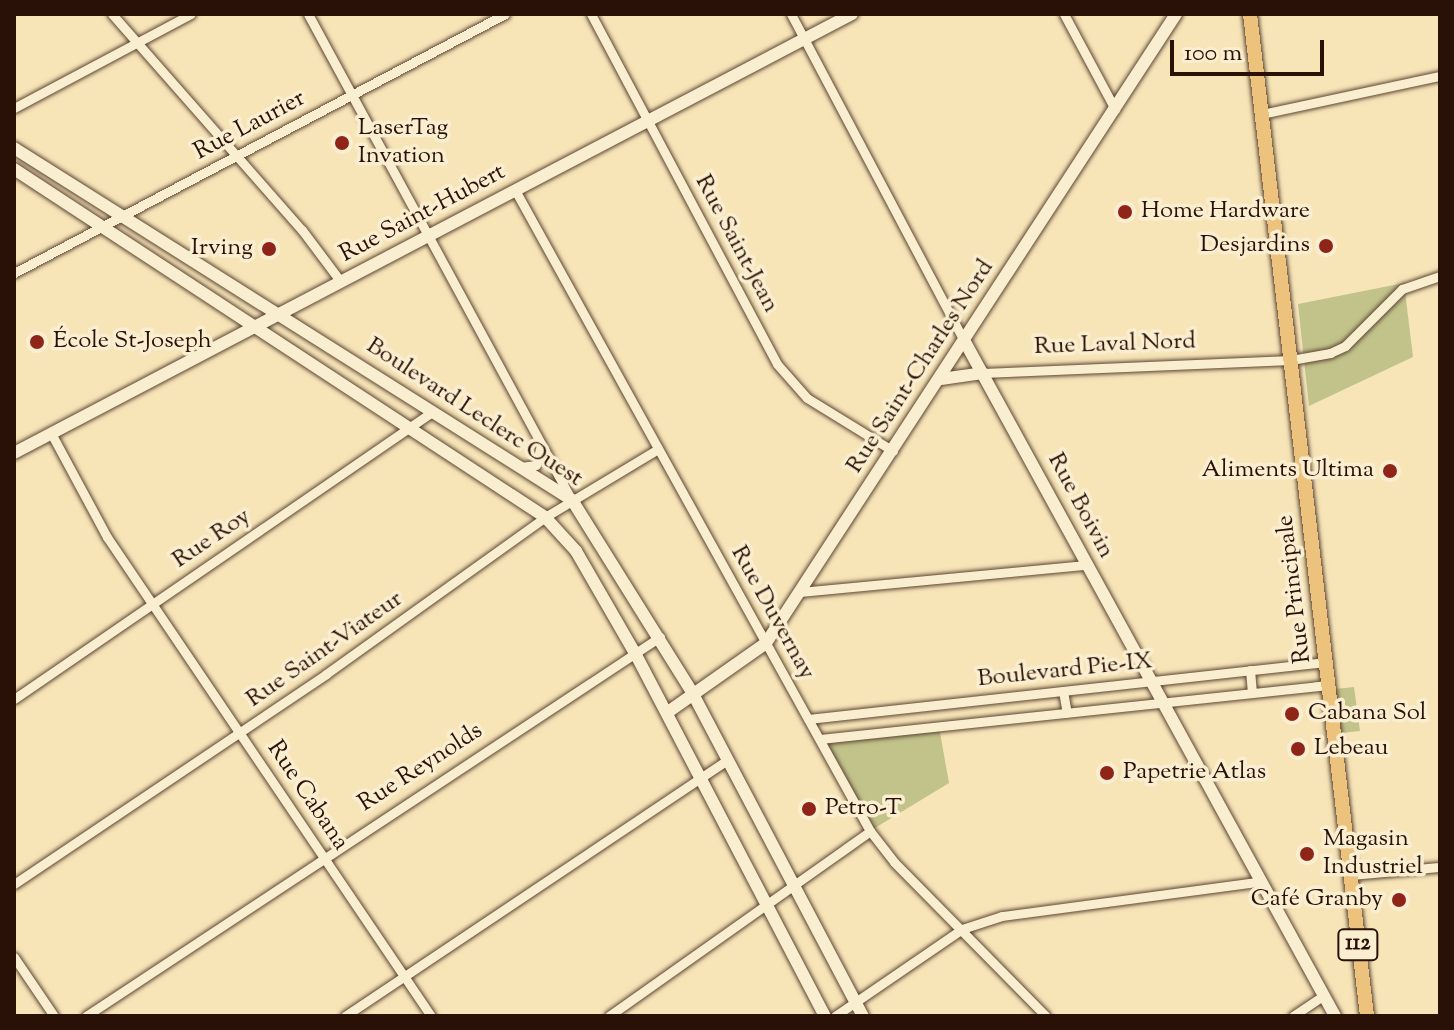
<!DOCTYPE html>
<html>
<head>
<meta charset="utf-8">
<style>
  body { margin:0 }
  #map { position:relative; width:1454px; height:1030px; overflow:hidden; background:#f7e5b8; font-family:"Sorts Mill Goudy",serif }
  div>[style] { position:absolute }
  .green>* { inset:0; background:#c2c38b }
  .roads { filter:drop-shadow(0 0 2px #5d4633) drop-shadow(0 0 2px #5d4633) }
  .street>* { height:9px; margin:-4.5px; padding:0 4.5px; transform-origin:4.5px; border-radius:4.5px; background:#faeed1 }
  .secondary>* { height:12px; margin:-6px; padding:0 6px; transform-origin:6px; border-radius:6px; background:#faeed1 }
  .primary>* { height:14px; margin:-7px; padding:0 7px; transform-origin:7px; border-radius:7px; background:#ecc27c }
  .dots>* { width:22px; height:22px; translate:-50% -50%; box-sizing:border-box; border:4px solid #faeed1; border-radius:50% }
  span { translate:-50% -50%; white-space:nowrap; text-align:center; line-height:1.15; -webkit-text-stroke:7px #faeed1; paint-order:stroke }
  .shield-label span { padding:2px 6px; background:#faeed1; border:2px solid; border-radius:6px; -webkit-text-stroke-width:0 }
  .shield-label { font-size:22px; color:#2a1107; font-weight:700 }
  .street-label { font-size:24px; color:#2a1107 }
  .poi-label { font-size:24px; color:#2a1107 }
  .left { translate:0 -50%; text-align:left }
  .right { translate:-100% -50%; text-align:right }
  .frame { position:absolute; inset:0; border:16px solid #2a1107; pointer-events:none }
  .scale { position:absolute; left:1170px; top:40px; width:154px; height:36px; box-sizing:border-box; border:4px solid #2a1107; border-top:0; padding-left:10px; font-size:24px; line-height:28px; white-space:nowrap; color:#2a1107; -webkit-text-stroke:6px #faeed1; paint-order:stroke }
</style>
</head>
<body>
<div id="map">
  <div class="green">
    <i style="clip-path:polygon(1404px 283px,1413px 357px,1309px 406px,1298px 304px)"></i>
    <i style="clip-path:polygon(1354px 687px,1360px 731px,1341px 733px,1335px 689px)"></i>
    <i style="clip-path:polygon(939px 727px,949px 783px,870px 831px,820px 739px)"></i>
  </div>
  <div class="roads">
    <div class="street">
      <i style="left:112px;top:14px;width:288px;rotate:48.7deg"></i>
      <i style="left:302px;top:230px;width:65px;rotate:53.1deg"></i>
      <i style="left:308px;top:14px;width:549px;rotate:61.52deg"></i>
      <i style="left:591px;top:14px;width:396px;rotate:62deg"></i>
      <i style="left:777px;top:364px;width:45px;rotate:48.6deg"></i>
      <i style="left:807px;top:398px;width:101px;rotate:31.6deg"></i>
      <i style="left:791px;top:14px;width:371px;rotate:62.1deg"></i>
      <i style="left:1064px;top:14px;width:108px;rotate:61.8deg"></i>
      <i style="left:14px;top:108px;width:200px;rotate:-28deg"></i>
      <i style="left:1262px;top:114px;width:182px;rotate:-12.1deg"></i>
      <i style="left:515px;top:190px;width:733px;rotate:61.02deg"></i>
      <i style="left:870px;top:831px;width:39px;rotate:52deg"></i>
      <i style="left:894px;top:862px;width:216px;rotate:45.4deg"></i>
      <i style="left:14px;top:273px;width:555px;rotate:-27.81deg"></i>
      <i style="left:983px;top:373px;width:308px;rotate:-2.4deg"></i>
      <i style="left:1291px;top:360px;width:40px;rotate:-10deg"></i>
      <i style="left:1330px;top:353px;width:17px;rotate:-25deg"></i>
      <i style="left:1345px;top:346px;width:81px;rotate:-45deg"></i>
      <i style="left:1402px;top:289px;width:40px;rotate:-18.9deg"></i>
      <i style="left:51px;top:433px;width:118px;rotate:61.7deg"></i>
      <i style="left:107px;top:537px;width:578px;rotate:55.93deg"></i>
      <i style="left:521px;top:467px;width:15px;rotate:-8deg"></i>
      <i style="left:536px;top:465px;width:21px;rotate:-76deg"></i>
      <i style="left:799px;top:592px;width:289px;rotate:-5.4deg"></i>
      <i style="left:1250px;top:670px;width:23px;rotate:85deg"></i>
      <i style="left:1063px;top:691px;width:22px;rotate:80deg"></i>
      <i style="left:14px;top:699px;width:507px;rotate:-34.47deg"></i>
      <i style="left:808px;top:719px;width:521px;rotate:-6.28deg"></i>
      <i style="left:820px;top:739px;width:511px;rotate:-6.07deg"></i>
      <i style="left:1350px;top:875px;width:90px;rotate:-5.1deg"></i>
      <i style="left:14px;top:884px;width:376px;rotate:-33.9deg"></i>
      <i style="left:326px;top:674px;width:269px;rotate:-35.6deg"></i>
      <i style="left:545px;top:517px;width:132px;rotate:-31deg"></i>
      <i style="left:14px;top:957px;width:71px;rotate:55.9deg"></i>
      <i style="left:86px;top:1016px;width:688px;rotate:-33.44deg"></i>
      <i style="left:345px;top:1016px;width:460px;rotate:-33.8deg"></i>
      <i style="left:609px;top:1016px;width:320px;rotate:-35.3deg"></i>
      <i style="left:835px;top:1016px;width:154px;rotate:-34.4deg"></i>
      <i style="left:962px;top:929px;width:42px;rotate:-18deg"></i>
      <i style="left:1002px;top:916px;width:258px;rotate:-7.6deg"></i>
      <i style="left:1293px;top:1016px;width:36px;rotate:-34deg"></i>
    </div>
    <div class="secondary">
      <i style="left:14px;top:148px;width:660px;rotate:32.24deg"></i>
      <i style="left:572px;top:500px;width:229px;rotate:58deg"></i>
      <i style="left:693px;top:694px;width:364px;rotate:62.2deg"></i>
      <i style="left:14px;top:169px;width:635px;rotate:33.24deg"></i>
      <i style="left:545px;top:517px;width:46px;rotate:47.6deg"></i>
      <i style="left:576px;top:551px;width:118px;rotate:60deg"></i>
      <i style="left:635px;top:653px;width:410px;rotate:62.4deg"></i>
      <i style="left:965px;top:342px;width:769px;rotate:61.23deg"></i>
      <i style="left:941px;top:379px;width:42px;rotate:-8.1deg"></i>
      <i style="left:14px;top:453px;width:946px;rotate:-27.65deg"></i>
      <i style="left:668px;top:712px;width:120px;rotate:-35.1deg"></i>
      <i style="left:766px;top:643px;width:751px;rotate:-56.9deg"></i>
    </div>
    <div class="primary">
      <i style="left:1250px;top:14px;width:1009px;rotate:83.34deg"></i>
    </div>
  </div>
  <div class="dots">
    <i style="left:342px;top:143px;background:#8f2418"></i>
    <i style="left:1125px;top:212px;background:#8f2418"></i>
    <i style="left:1326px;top:246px;background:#8f2418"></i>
    <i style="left:269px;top:249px;background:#8f2418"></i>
    <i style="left:37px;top:342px;background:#8f2418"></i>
    <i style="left:1390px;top:471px;background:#8f2418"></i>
    <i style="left:1292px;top:714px;background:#8f2418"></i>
    <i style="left:1298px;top:749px;background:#8f2418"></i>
    <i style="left:1107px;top:773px;background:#8f2418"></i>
    <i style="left:809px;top:809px;background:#8f2418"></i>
    <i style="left:1307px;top:854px;background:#8f2418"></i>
    <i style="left:1399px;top:900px;background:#8f2418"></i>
  </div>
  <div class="shield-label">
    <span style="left:1358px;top:945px">112</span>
  </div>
  <div class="street-label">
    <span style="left:250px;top:126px;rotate:-28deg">Rue Laurier</span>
    <span style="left:423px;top:214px;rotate:-28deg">Rue Saint-Hubert</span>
    <span style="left:736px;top:244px;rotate:62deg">Rue Saint-Jean</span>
    <span style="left:1115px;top:345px;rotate:-2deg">Rue Laval Nord</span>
    <span style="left:921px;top:367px;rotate:-57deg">Rue Saint-Charles Nord</span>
    <span style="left:474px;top:413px;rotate:33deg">Boulevard Leclerc Ouest</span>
    <span style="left:1080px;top:506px;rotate:62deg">Rue Boivin</span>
    <span style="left:212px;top:539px;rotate:-34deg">Rue Roy</span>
    <span style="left:1295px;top:589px;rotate:-97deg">Rue Principale</span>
    <span style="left:772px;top:613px;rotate:61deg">Rue Duvernay</span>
    <span style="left:325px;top:650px;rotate:-35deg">Rue Saint-Viateur</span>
    <span style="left:1065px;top:671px;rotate:-6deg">Boulevard Pie-IX</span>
    <span style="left:421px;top:768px;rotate:-33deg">Rue Reynolds</span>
    <span style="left:307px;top:796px;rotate:56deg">Rue Cabana</span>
  </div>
  <div class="poi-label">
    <span class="left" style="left:358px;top:143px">LaserTag<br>Invation</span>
    <span class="left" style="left:1141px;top:212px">Home Hardware</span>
    <span class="right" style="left:1310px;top:246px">Desjardins</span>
    <span class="right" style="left:253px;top:249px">Irving</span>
    <span class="left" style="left:53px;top:342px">École St-Joseph</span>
    <span class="right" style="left:1374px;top:471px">Aliments Ultima</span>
    <span class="left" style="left:1308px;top:714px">Cabana Sol</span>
    <span class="left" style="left:1314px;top:749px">Lebeau</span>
    <span class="left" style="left:1123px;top:773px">Papetrie Atlas</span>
    <span class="left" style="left:825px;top:809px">Petro-T</span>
    <span class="left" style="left:1323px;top:854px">Magasin<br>Industriel</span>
    <span class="right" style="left:1383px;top:900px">Café Granby</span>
  </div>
  <div class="frame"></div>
  <div class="scale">100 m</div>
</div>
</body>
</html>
